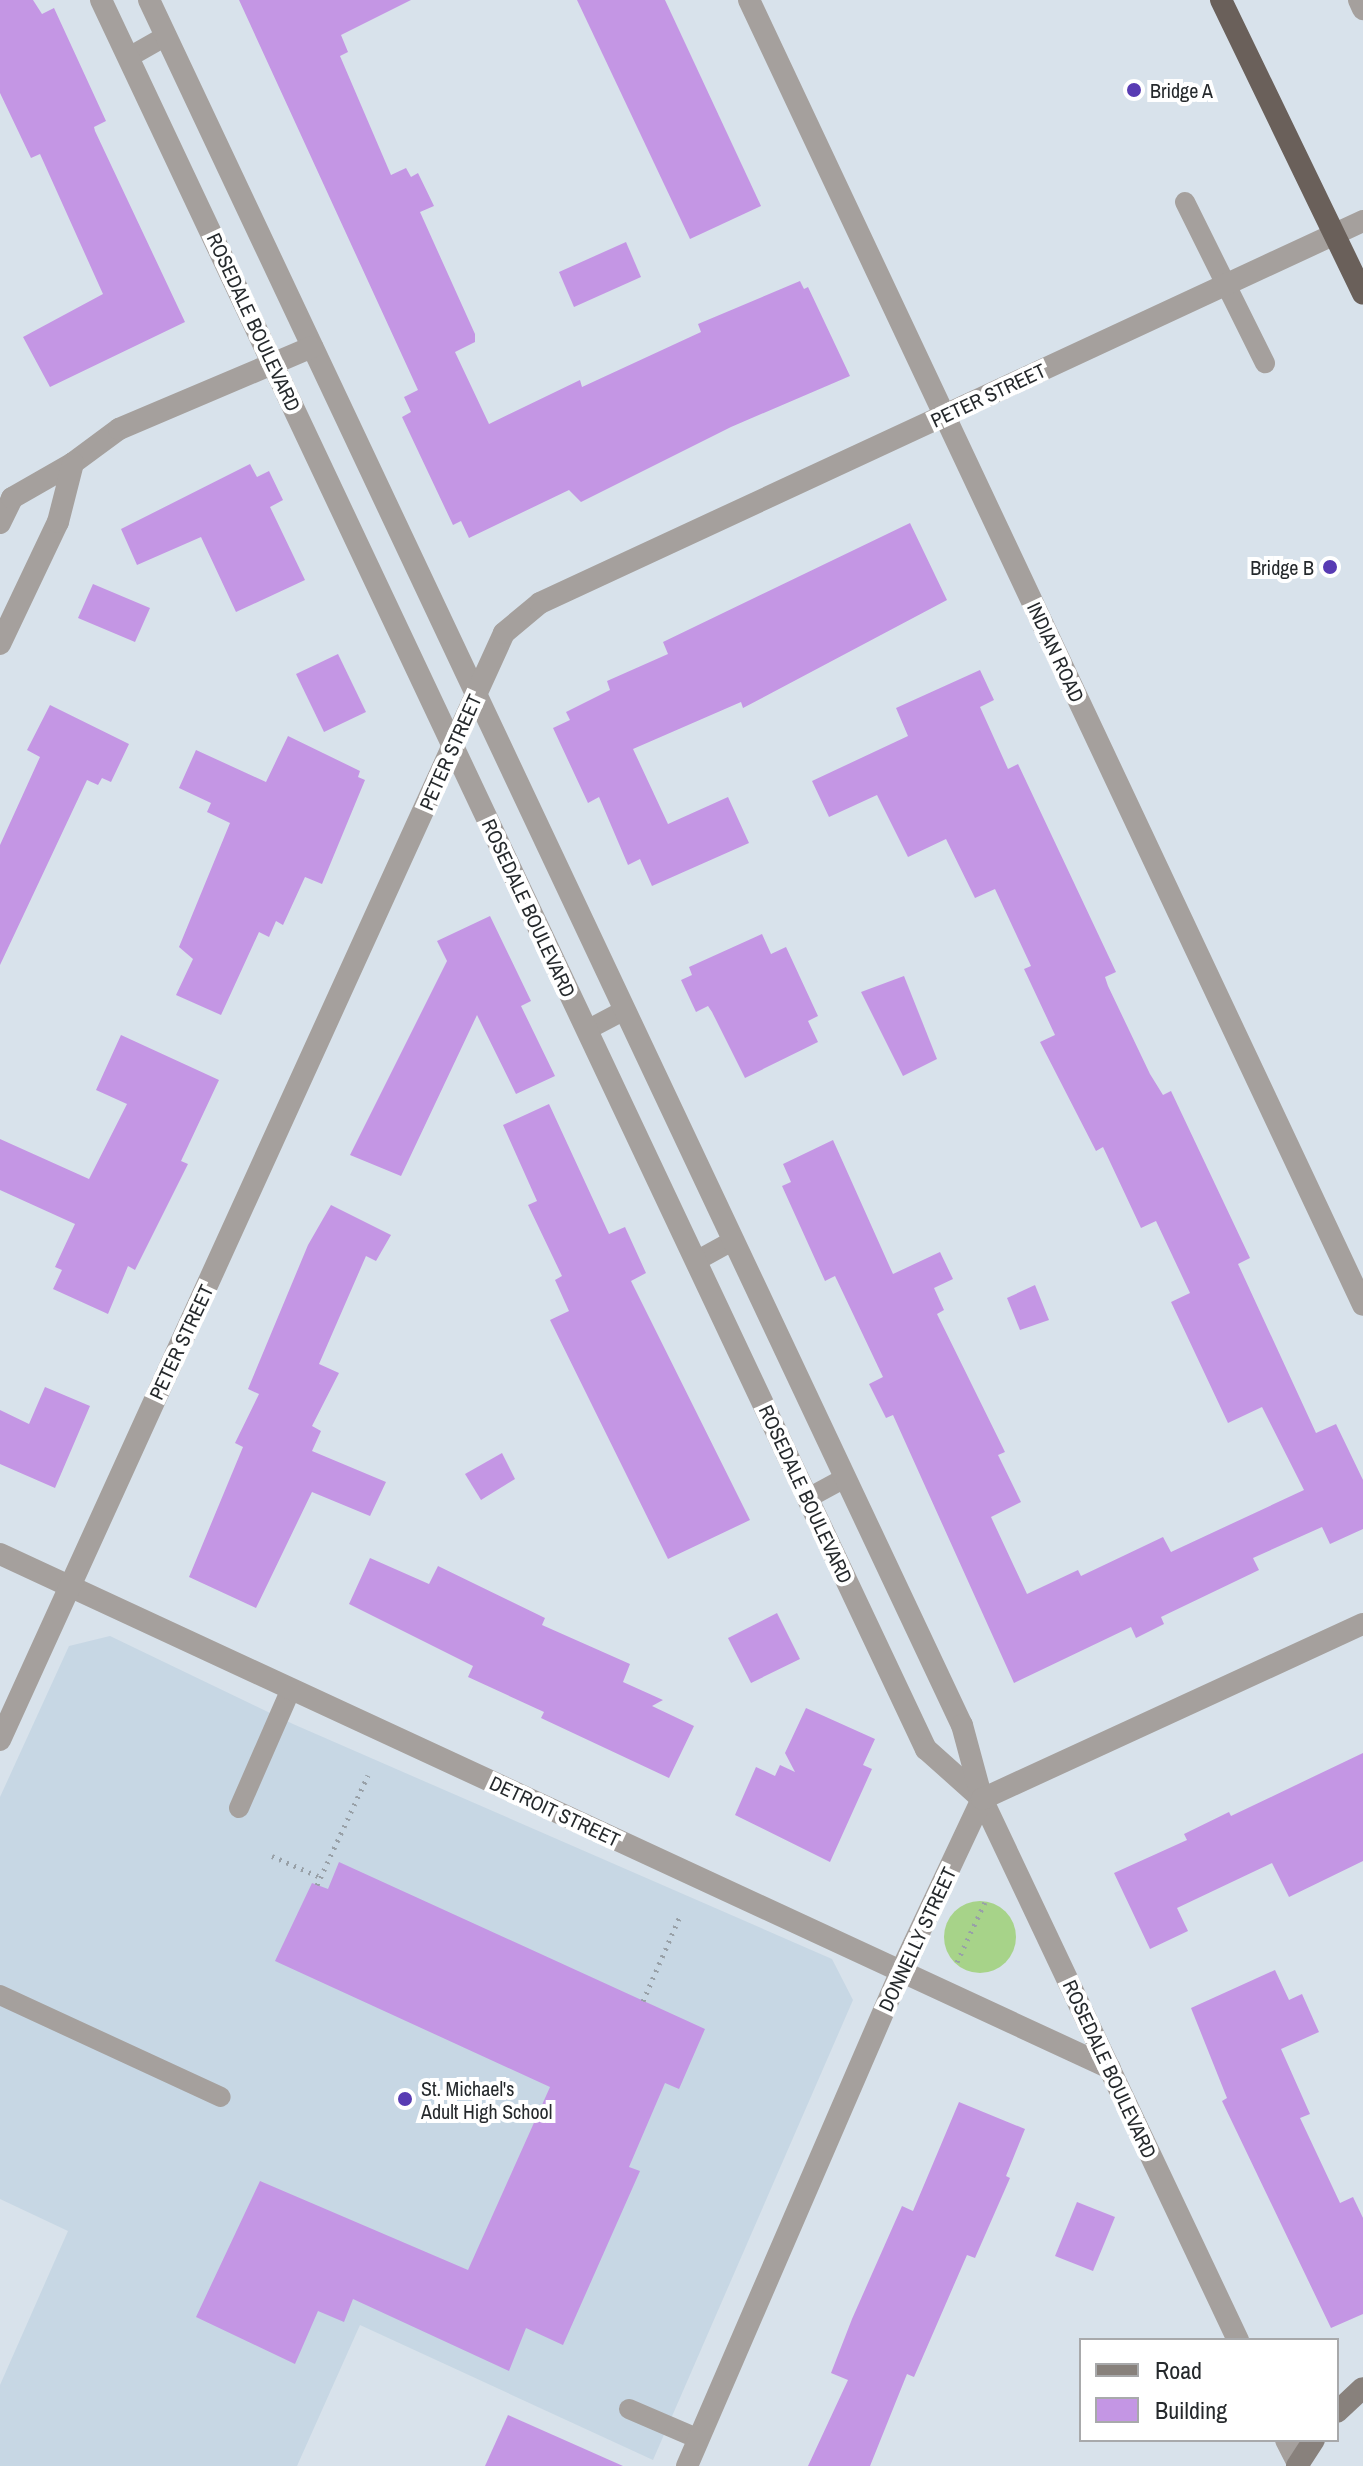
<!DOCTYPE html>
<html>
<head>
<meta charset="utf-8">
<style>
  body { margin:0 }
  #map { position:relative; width:1363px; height:2466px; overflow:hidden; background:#d8e2eb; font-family:"Archivo Narrow",sans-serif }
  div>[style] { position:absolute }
  .built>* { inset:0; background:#c7d7e4 }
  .green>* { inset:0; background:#a7d389 }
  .round { border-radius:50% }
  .building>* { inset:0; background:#c496e4 }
  .path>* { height:5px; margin-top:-2.5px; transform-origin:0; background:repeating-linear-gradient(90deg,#98a0a7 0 2px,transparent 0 8px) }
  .service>* { height:20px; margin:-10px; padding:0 10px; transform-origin:10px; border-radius:10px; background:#a5a09d }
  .minor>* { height:22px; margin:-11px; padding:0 11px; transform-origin:11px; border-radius:11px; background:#a5a09d }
  .tertiary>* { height:22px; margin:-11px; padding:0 11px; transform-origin:11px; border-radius:11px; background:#a5a09d }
  .secondary>* { height:22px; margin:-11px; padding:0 11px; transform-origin:11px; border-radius:11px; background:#88817c }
  .trunk>* { height:22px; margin:-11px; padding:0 11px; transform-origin:11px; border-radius:11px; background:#6a605a }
  .dots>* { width:22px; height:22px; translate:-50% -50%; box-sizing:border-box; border:4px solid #fff; border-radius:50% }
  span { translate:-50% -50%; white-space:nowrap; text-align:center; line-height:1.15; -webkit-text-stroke:8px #fff; paint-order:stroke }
  .poi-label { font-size:20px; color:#25292c }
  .left { translate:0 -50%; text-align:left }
  .right { translate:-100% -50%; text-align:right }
  .street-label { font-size:20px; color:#25292c }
  .legend { position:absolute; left:1079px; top:2338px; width:260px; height:104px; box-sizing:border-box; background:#fff; border:2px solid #a8a9ab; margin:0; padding:10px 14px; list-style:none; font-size:24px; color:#25292c }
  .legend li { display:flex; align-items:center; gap:16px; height:40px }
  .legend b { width:40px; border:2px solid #a8a9ab }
</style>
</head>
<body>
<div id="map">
  <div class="built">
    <i style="clip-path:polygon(110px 1636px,293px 1724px,832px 1959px,853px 2000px,653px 2460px,360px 2325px,297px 2466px,0 2466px,0 2385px,68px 2231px,0 2199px,0 1797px,69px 1646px)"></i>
  </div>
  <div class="green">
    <i class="round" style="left:944px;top:1901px;width:72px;height:72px"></i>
  </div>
  <div class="building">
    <i style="clip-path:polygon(0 0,33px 0,42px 14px,54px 8px,106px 121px,94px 127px,95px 131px,185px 322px,50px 387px,23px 337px,103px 294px,40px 154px,31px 158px,0 93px)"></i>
    <i style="clip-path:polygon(239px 0,411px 0,341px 35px,348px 52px,340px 56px,391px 175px,406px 168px,411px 177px,418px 173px,434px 206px,420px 212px,475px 334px,475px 342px,455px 352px,489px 424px,580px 380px,582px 387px,701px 332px,698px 324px,800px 281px,804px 289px,808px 287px,850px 376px,731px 427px,581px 502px,569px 490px,469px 538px,461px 521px,453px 525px,402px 417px,411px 412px,404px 397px,418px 390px)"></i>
    <i style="clip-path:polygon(577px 0,665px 0,761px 206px,690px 239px)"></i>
    <i style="clip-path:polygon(626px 242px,641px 277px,574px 307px,559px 272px)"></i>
    <i style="clip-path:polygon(250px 464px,257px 477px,269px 471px,283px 500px,270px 507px,305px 580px,236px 612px,201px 537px,137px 565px,121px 529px)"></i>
    <i style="clip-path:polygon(910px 523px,947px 600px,743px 708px,741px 702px,633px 749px,668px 824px,728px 797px,749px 843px,652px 886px,640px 859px,628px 865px,599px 797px,588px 803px,553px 728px,570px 720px,566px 712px,610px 690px,607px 681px,668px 654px,663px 642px)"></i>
    <i style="clip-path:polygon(93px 584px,150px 608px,135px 642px,78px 618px)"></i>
    <i style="clip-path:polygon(338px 654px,366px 712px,324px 732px,296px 674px)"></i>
    <i style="clip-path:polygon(980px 670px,994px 700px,980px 707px,1008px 769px,1018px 764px,1116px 972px,1105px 977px,1108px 986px,1150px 1074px,1163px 1095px,1171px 1091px,1250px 1258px,1238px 1264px,1316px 1433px,1336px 1424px,1363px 1480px,1363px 1529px,1330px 1544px,1322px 1527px,1253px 1558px,1259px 1570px,1161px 1617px,1164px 1624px,1136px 1638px,1131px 1627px,1014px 1683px,893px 1415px,886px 1418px,869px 1384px,883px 1377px,835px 1276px,825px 1281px,782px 1186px,791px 1182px,783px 1164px,833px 1140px,893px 1274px,940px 1252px,953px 1279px,934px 1288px,944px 1310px,937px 1314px,1005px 1452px,998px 1455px,1021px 1502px,991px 1517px,1027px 1594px,1078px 1570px,1081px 1576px,1163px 1537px,1171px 1552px,1304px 1490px,1262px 1407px,1228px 1423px,1171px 1302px,1190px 1293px,1156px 1221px,1141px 1228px,1103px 1147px,1096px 1151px,1040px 1042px,1055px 1035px,1024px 969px,1031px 966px,995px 889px,975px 898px,946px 839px,908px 857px,877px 795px,829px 817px,812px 781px,908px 736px,896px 708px)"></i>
    <i style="clip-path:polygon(50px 705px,129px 744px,111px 782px,102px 778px,98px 785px,87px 780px,0 965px,0 845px,40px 757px,27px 750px)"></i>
    <i style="clip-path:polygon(288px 736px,360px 771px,358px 777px,365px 780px,322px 884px,305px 877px,283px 925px,276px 921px,269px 937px,259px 932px,221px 1015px,176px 995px,193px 959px,179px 947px,230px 823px,207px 812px,211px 803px,179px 788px,196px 750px,266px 782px)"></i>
    <i style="clip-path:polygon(490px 916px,531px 1001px,521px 1006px,555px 1076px,516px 1094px,477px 1015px,401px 1176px,350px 1155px,447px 961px,437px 941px)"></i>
    <i style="clip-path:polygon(762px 934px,771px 954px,786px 947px,818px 1016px,808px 1021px,818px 1042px,745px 1078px,712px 1012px,708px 1006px,696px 1012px,681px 980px,692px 975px,689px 967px)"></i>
    <i style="clip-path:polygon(904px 976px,937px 1059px,903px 1076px,861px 992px)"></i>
    <i style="clip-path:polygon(121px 1035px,219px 1080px,181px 1161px,188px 1164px,135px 1270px,128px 1266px,108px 1314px,53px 1289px,62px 1270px,55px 1267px,75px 1224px,0 1190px,0 1139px,89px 1179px,127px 1104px,96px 1090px)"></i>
    <i style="clip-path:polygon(549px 1104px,609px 1234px,625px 1227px,646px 1273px,631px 1281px,750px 1520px,668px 1559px,550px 1320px,569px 1311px,555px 1280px,562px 1276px,528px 1205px,537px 1201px,503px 1125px)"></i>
    <i style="clip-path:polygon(331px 1205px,391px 1235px,376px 1261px,366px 1256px,319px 1364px,339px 1373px,312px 1426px,321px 1431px,312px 1451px,386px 1482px,370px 1516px,312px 1492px,256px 1608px,189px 1577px,243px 1447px,235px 1443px,259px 1394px,248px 1389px,308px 1245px)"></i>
    <i style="clip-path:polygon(1035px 1285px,1049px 1320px,1020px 1330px,1007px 1298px)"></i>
    <i style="clip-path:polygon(45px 1387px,90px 1406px,55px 1488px,0 1464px,0 1410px,29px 1424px)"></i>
    <i style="clip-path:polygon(502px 1453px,515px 1479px,481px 1500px,465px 1474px)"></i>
    <i style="clip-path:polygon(370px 1558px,429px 1584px,438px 1566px,545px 1618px,542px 1625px,630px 1664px,623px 1682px,663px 1700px,652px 1706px,694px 1726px,669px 1778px,541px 1718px,544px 1712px,468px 1677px,473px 1666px,349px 1604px)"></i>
    <i style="clip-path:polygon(777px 1613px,800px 1659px,751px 1683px,728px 1638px)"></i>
    <i style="clip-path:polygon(806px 1708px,875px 1739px,863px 1765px,872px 1769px,830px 1862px,735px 1815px,756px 1767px,775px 1776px,780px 1765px,795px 1772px,785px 1753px)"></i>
    <i style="clip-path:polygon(1363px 1753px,1363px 1861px,1289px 1897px,1272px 1863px,1177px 1908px,1188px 1931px,1150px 1949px,1114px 1873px,1187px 1840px,1184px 1834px,1229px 1812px,1231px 1816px)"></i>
    <i style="clip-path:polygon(339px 1862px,705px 2029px,679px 2089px,665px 2083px,629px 2167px,640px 2171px,563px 2345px,526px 2328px,509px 2371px,353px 2299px,344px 2322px,318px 2311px,295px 2364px,196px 2317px,260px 2181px,468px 2270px,550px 2087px,275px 1961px,312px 1883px,328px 1889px)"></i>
    <i style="clip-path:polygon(1275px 1970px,1289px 2000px,1302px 1994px,1319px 2032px,1281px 2049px,1310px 2114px,1300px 2118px,1340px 2203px,1353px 2197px,1363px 2218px,1363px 2314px,1331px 2328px,1222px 2101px,1227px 2098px,1191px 2008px)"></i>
    <i style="clip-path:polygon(959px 2102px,1025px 2129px,1006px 2176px,1010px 2178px,975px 2258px,967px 2255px,914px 2377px,907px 2374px,870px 2466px,808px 2466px,848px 2380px,831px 2373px,852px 2319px,902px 2206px,913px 2211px)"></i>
    <i style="clip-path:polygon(1077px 2202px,1115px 2217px,1093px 2271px,1055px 2256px)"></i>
    <i style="clip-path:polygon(508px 2415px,623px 2466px,485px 2466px)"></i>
  </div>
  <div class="path">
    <i style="left:272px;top:1856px;width:52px;rotate:23.6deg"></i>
    <i style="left:317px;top:1885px;width:121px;rotate:-65.1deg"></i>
    <i style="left:957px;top:1962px;width:66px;rotate:-65deg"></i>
    <i style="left:643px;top:2001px;width:93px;rotate:-66.5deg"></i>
  </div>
  <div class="service">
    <i style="left:129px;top:57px;width:43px;rotate:-29.6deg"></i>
    <i style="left:1185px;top:202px;width:180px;rotate:63.6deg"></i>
    <i style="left:587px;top:1030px;width:43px;rotate:-27.8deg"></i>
    <i style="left:696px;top:1261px;width:43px;rotate:-28.9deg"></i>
    <i style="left:808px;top:1498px;width:42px;rotate:-28.4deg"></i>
    <i style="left:239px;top:1808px;width:130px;rotate:-66.4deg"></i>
    <i style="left:0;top:1995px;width:243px;rotate:24.8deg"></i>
    <i style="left:629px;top:2409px;width:76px;rotate:23.2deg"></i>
  </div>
  <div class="minor">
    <i style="left:101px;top:0;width:1934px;rotate:64.75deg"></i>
    <i style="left:926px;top:1749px;width:75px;rotate:41.8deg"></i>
    <i style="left:149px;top:0;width:1907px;rotate:64.77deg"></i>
    <i style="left:962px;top:1725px;width:77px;rotate:74.9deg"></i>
    <i style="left:982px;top:1799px;width:599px;rotate:64.68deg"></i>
    <i style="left:749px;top:0;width:1442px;rotate:64.8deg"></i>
    <i style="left:0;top:523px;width:28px;rotate:-64deg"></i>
    <i style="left:12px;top:498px;width:70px;rotate:-29.8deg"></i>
    <i style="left:73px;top:463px;width:57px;rotate:-36.5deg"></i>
    <i style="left:119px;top:429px;width:210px;rotate:-23deg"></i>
    <i style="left:0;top:644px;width:135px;rotate:-64.6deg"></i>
    <i style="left:58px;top:522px;width:61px;rotate:-75.7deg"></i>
    <i style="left:0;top:1554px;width:1223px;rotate:24.85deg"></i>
    <i style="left:0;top:1740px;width:1216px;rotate:-65.52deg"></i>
    <i style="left:504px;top:633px;width:47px;rotate:-39.8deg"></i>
    <i style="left:540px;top:603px;width:907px;rotate:-24.9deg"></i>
    <i style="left:1286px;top:2440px;width:29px;rotate:63deg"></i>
    <i style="left:687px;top:2466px;width:539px;rotate:-66.62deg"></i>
    <i style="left:901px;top:1971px;width:190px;rotate:-64.8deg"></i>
    <i style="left:982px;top:1799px;width:419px;rotate:-24.7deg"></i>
  </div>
  <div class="tertiary">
    <i style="left:1359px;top:0;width:10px;rotate:66deg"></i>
  </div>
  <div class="secondary">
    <i style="left:1337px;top:2412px;width:35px;rotate:-43deg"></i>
    <i style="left:1297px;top:2466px;width:31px;rotate:-57deg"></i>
  </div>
  <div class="trunk">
    <i style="left:1221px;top:0;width:326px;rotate:64.2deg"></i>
  </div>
  <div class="dots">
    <i style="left:1134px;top:90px;background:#583bb3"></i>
    <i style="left:1330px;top:567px;background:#583bb3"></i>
    <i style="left:405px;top:2099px;background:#583bb3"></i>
  </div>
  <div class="poi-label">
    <span class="left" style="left:1150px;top:90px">Bridge A</span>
    <span class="right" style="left:1314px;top:567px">Bridge B</span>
    <span class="left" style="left:421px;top:2100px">St. Michael's<br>Adult High School</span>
  </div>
  <div class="street-label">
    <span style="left:254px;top:322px;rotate:65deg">ROSEDALE BOULEVARD</span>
    <span style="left:988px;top:395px;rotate:-25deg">PETER STREET</span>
    <span style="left:1056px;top:652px;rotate:65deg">INDIAN ROAD</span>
    <span style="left:450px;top:752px;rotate:-66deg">PETER STREET</span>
    <span style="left:529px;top:908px;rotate:65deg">ROSEDALE BOULEVARD</span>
    <span style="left:181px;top:1342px;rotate:-65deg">PETER STREET</span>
    <span style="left:806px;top:1494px;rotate:65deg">ROSEDALE BOULEVARD</span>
    <span style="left:555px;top:1811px;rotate:25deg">DETROIT STREET</span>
    <span style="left:917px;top:1939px;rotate:-65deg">DONNELLY STREET</span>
    <span style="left:1110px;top:2069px;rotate:65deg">ROSEDALE BOULEVARD</span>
  </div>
  <ul class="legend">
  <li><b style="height:10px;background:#88817c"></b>Road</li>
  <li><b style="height:22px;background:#c496e4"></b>Building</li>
  </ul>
</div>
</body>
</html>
